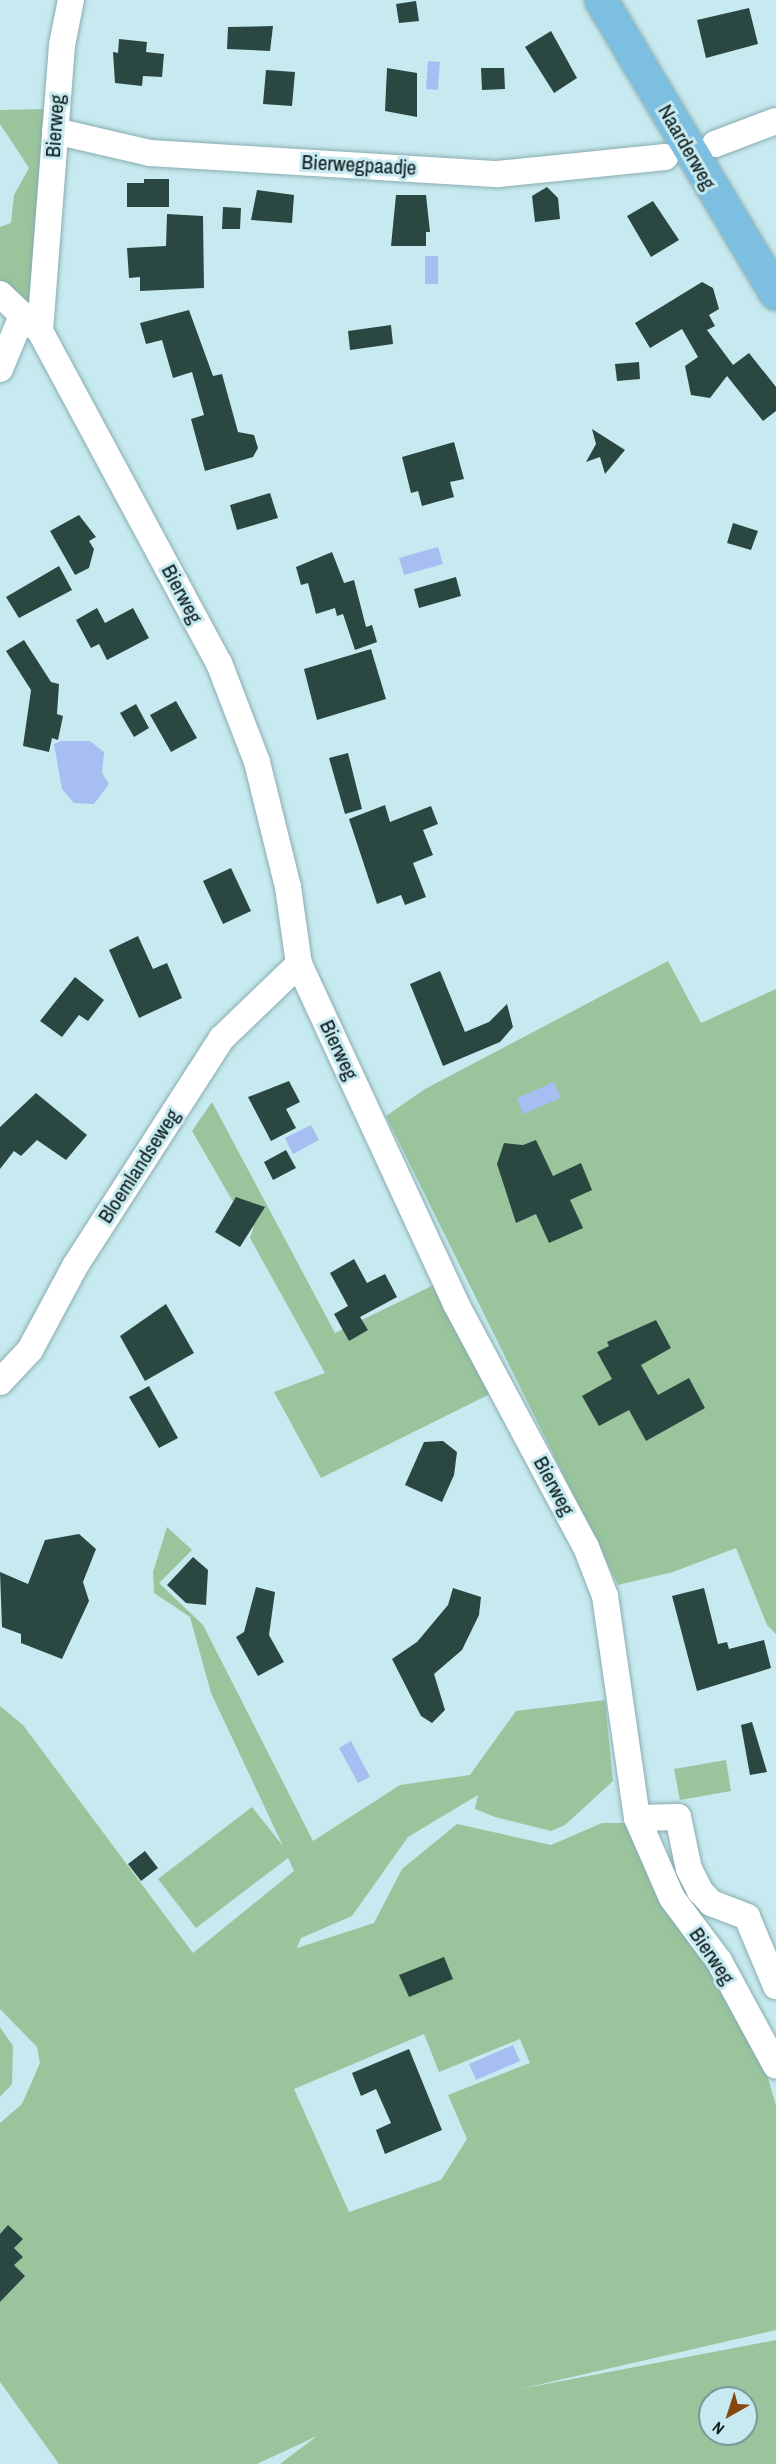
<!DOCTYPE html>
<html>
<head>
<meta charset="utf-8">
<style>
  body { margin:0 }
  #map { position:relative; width:776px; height:2464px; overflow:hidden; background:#c6eaef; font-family:"Archivo Narrow",sans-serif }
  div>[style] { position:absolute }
  .green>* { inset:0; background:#9ac59c }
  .water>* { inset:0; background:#a7bef3 }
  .building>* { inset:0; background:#2a4841 }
  .roads { filter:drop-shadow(0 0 2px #89acb1) drop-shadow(0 0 2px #89acb1) }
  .minor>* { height:26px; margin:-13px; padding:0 13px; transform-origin:13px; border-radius:13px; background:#fff }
  .major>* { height:32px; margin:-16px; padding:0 16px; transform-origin:16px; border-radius:16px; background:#7dbfe0 }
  span { translate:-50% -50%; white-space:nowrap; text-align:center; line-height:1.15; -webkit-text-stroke:6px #c6eaef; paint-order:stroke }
  .street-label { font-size:21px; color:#0e1c1e }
  .north { position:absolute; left:698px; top:2386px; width:60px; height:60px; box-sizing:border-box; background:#c6eaef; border:2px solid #7c989b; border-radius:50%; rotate:219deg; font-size:16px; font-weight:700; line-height:24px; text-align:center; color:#0e1c1e }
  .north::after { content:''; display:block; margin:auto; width:21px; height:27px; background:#87480f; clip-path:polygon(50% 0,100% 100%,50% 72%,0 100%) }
</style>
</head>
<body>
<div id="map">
  <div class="green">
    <i style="clip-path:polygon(46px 109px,32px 311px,0 289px,0 227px,11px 223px,14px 195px,29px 168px,0 124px,0 110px)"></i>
    <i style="clip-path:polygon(668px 961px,701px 1023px,776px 989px,776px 1634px,767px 1625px,736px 1548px,673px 1572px,618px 1585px,386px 1116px,425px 1089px)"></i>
    <i style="clip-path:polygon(212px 1102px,335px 1333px,442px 1281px,498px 1390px,321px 1478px,274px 1392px,325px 1373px,250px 1238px,254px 1226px,243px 1219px,192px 1131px)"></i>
    <i style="clip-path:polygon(evenodd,167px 1527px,192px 1550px,159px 1583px,203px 1625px,313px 1841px,400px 1785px,470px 1775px,516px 1711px,605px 1700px,613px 1781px,565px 1825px,551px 1831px,495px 1817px,475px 1809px,478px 1795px,408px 1837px,352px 1916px,301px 1938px,297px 1948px,374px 1923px,402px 1869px,457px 1824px,551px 1845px,602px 1823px,630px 1823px,753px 2028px,776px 2105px,776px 2330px,520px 2389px,776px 2340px,776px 2464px,280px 2464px,317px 2436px,257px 2464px,59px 2464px,0 2382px,0 2123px,22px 2104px,40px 2063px,37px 2047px,0 2009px,0 1706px,23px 1725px,193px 1953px,294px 1871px,288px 1858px,196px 1928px,158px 1879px,252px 1807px,283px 1846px,211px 1693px,190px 1617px,154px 1593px,153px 1572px,167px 1527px,424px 2034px,439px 2072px,520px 2039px,530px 2063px,448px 2095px,467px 2139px,441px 2180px,349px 2212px,294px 2089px,424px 2034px,167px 1527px,710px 2398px,746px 2398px,746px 2434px,710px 2434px,710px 2398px)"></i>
    <i style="clip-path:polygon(726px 1760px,731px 1791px,680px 1800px,674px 1769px)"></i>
    <i style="clip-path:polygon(0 2027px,13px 2046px,12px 2084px,0 2097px)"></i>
  </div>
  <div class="water">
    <i style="clip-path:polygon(428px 61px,440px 62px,438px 90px,426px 89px)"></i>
    <i style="clip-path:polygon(425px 256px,438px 256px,438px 284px,425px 284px)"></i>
    <i style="clip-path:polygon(438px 547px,443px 564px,404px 575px,399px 558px)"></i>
    <i style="clip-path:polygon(61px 741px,90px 741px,104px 752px,102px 773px,109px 784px,94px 804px,74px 803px,62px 789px,54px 744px)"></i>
    <i style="clip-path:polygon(554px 1082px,561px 1098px,523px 1114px,517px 1098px)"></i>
    <i style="clip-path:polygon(311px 1125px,319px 1140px,293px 1154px,285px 1138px)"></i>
    <i style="clip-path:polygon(351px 1741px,370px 1777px,358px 1783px,339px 1748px)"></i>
    <i style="clip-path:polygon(513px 2045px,520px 2061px,476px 2080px,469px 2064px)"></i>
  </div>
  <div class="building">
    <i style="clip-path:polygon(416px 1px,419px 21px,399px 23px,396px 4px)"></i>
    <i style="clip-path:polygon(749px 8px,758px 44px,706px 58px,697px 20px)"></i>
    <i style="clip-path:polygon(273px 26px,270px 51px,227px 49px,228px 27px)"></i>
    <i style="clip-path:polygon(551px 31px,577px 78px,554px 93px,525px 47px)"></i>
    <i style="clip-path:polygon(119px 39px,147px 42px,146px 52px,164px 54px,162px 77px,143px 76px,142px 86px,115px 83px,113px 52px,118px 53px)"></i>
    <i style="clip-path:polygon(387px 68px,417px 73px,417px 117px,385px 111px)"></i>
    <i style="clip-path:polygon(481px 68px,504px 68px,505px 89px,482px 90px)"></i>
    <i style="clip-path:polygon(266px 70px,295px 72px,292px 106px,263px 104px)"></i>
    <i style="clip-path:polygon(144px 179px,169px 179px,169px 207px,127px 207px,127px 183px,144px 183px)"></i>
    <i style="clip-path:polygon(547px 187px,558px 198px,560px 219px,535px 222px,532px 196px)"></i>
    <i style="clip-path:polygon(257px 190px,294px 195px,292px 223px,251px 220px)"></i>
    <i style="clip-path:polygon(396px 195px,426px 195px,430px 232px,426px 232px,426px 246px,391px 246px)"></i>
    <i style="clip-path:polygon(653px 201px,679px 240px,651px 257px,627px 216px)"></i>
    <i style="clip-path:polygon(223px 207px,241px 208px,240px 229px,222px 229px)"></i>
    <i style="clip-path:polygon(167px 214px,203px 216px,204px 288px,140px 291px,140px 277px,129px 278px,127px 248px,166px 246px)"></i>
    <i style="clip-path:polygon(702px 282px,713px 288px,719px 309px,709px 315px,715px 326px,707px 330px,733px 365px,749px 353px,776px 387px,776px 411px,763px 421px,727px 376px,710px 398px,691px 395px,685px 366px,698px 357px,682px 329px,650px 348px,635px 323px)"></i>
    <i style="clip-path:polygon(189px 310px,213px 376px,222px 374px,238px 432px,254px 435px,258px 448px,253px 457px,205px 471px,191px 419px,204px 415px,192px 372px,173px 378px,162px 340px,146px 344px,140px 323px)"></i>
    <i style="clip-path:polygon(391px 325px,393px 344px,350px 350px,348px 331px)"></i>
    <i style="clip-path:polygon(639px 362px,640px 379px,617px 381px,615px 364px)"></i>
    <i style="clip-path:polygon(592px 429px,625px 450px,605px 474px,600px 457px,586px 462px,596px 444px)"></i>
    <i style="clip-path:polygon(454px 442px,464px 479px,450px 482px,454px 497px,422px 506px,418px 491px,411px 493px,402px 457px)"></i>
    <i style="clip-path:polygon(270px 493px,278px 518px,237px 530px,230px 505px)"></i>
    <i style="clip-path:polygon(79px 515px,96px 537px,89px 541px,94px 549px,89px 568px,75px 575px,50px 531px)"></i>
    <i style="clip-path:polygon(733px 523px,758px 531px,751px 550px,727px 543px)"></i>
    <i style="clip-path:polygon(332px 552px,344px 583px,354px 580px,366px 627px,372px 625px,377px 642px,355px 650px,343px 614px,337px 616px,335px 608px,316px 614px,308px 583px,301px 585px,296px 567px)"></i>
    <i style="clip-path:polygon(59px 566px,72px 590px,19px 618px,6px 597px)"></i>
    <i style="clip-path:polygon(456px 577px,461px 596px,419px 608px,414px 589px)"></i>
    <i style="clip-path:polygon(97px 608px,105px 623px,133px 608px,149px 638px,107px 660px,99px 644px,91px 648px,76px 620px)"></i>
    <i style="clip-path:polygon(24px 640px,51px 682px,59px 684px,57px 714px,63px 716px,58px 740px,52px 738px,49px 752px,23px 746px,31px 690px,6px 651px)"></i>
    <i style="clip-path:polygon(371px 649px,386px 699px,317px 720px,304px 669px)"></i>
    <i style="clip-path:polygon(176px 701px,197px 738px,171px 752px,150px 715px)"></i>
    <i style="clip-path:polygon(136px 704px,149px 728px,134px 737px,120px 713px)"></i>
    <i style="clip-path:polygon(348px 753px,362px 809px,345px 814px,329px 758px)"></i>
    <i style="clip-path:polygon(385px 805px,390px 822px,431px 806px,438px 824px,423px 830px,433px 855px,413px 863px,426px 897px,405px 905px,401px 895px,377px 904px,349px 819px)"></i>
    <i style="clip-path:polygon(231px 868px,251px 911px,223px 924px,203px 881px)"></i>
    <i style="clip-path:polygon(138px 936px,153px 969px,167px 963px,182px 998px,139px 1018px,109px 950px)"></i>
    <i style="clip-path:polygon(440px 971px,465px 1032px,489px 1022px,507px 1004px,513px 1027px,500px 1042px,443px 1066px,410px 984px)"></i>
    <i style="clip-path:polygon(75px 977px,104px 1000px,88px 1021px,79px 1015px,62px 1037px,40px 1021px)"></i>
    <i style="clip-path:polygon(289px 1081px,300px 1102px,286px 1109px,296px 1128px,271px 1141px,248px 1097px)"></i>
    <i style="clip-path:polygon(36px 1093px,87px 1135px,66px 1160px,37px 1140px,21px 1156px,14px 1151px,0 1169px,0 1127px)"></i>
    <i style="clip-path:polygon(536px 1140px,553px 1176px,581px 1163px,592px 1190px,570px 1200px,583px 1228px,549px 1243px,536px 1214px,516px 1223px,497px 1164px,504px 1143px,523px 1145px)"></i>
    <i style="clip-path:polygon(286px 1150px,296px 1168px,273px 1180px,264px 1162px)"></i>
    <i style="clip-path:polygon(236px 1197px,265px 1207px,240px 1247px,215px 1232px)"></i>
    <i style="clip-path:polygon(354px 1259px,367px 1283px,385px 1274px,397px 1297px,360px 1317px,368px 1330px,349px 1341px,334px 1314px,348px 1306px,330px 1273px)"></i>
    <i style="clip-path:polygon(166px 1304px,194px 1353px,145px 1381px,120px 1336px)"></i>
    <i style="clip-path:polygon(656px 1320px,671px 1348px,641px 1365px,658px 1395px,689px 1378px,705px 1408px,646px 1441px,629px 1410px,599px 1426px,582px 1396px,612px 1379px,597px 1352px,609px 1346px,607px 1342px)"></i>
    <i style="clip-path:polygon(149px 1386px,178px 1438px,159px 1448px,129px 1397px)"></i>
    <i style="clip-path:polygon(443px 1441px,457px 1452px,454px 1475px,442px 1502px,405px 1485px,424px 1442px)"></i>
    <i style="clip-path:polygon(79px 1534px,96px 1549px,83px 1582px,89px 1601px,62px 1659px,21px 1643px,21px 1634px,2px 1627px,0 1572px,28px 1584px,45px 1540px)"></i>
    <i style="clip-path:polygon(193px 1557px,208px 1570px,206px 1605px,186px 1603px,167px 1585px)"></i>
    <i style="clip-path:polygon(256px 1587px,275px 1592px,269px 1635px,284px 1662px,258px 1676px,236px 1637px,244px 1632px)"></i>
    <i style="clip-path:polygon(453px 1588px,481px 1597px,479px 1615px,462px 1650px,434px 1674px,445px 1710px,432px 1723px,421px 1716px,392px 1659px,417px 1642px,448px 1605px)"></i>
    <i style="clip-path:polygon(704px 1588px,718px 1644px,727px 1642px,729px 1649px,764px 1640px,771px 1668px,697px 1691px,672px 1596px)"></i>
    <i style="clip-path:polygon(752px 1722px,767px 1772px,750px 1775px,741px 1725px)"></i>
    <i style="clip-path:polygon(145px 1851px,158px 1868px,141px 1881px,128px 1864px)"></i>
    <i style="clip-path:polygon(444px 1957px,453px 1979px,409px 1997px,399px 1975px)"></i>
    <i style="clip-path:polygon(409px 2049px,442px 2130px,385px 2154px,376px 2130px,391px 2123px,376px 2089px,361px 2096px,352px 2073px)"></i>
    <i style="clip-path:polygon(8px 2225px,23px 2239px,14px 2248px,23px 2257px,14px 2265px,25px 2276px,0 2302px,0 2234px)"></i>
  </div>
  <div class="roads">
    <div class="minor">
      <i style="left:71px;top:0;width:46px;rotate:101.3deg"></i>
      <i style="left:62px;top:45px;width:287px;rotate:94.4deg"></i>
      <i style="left:40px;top:331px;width:377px;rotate:61.7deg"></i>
      <i style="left:219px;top:663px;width:106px;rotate:69deg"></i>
      <i style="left:257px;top:762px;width:129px;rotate:76.1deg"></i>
      <i style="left:288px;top:887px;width:78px;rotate:81.9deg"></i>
      <i style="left:299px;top:964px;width:374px;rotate:65.2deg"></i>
      <i style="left:456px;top:1304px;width:276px;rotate:61.9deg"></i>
      <i style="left:586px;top:1547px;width:53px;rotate:68.8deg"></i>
      <i style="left:605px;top:1596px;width:224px;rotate:81.8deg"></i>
      <i style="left:637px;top:1818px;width:87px;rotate:66.4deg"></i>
      <i style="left:672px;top:1898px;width:79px;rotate:53.3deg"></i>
      <i style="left:719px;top:1961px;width:119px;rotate:61.5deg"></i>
      <i style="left:55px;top:131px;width:98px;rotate:13deg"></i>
      <i style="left:150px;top:153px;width:349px;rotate:3.5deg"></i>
      <i style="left:498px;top:174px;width:168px;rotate:-5.8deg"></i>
      <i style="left:715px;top:144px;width:65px;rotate:-20.7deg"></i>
      <i style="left:0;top:294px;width:48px;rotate:43.3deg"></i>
      <i style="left:0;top:369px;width:57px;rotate:-67.5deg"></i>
      <i style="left:0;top:1382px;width:44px;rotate:-46.8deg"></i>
      <i style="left:30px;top:1350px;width:95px;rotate:-61.8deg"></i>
      <i style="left:75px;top:1266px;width:271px;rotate:-57.2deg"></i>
      <i style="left:222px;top:1038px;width:107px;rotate:-43.9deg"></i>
      <i style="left:637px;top:1818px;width:41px;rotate:-1.4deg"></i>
      <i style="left:678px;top:1817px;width:53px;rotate:78.1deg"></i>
      <i style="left:689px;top:1869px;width:25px;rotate:63deg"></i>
      <i style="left:700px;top:1891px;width:16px;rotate:47deg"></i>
      <i style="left:711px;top:1903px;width:39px;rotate:21deg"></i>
      <i style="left:747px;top:1917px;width:75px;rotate:67.2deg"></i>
    </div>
    <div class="major">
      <i style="left:601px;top:0;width:342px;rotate:59.2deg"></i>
    </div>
  </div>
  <div class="street-label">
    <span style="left:55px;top:126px;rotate:-86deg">Bierweg</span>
    <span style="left:687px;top:147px;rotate:60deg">Naarderweg</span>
    <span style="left:359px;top:165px;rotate:3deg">Bierwegpaadje</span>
    <span style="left:182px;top:594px;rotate:62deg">Bierweg</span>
    <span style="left:339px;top:1050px;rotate:65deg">Bierweg</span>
    <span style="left:139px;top:1166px;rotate:-57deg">Bloemlandseweg</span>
    <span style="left:554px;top:1486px;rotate:62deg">Bierweg</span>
    <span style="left:712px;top:1956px;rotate:56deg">Bierweg</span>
  </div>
  <div class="north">N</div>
</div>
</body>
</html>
